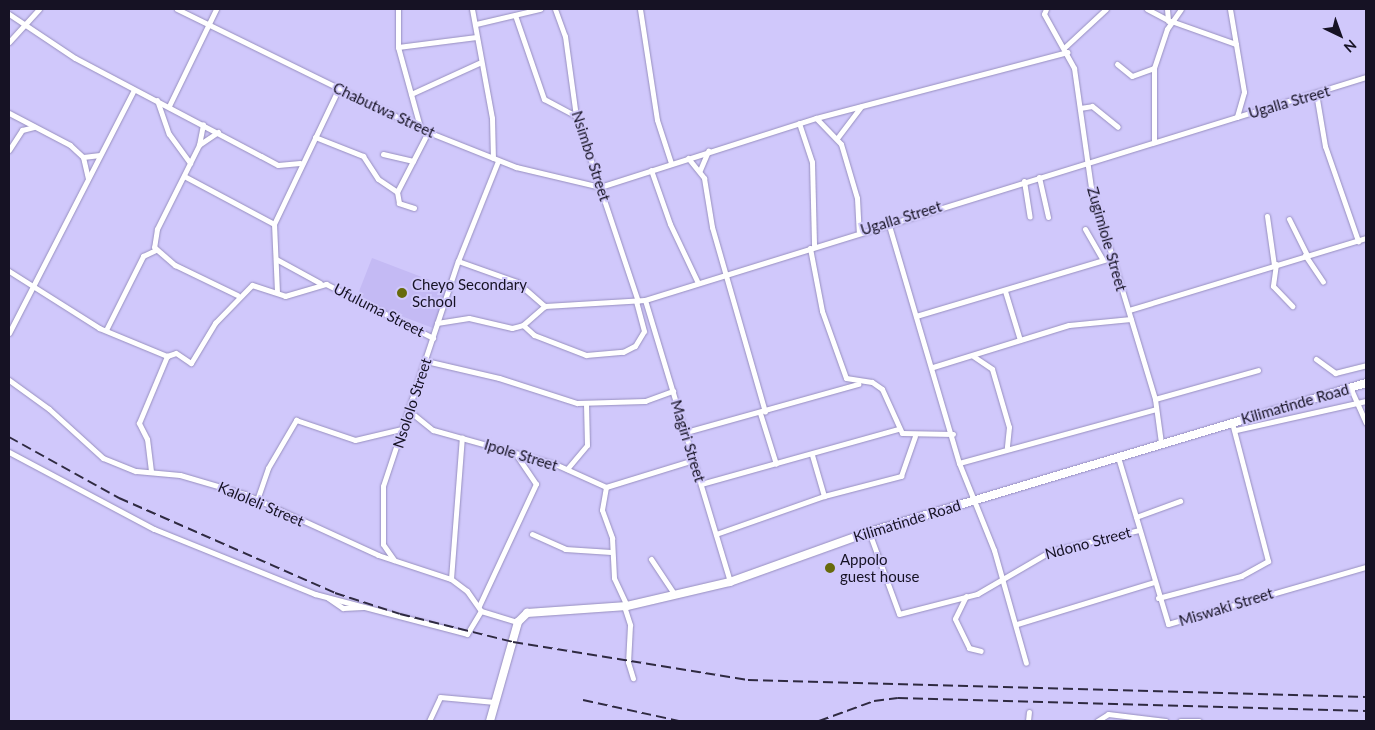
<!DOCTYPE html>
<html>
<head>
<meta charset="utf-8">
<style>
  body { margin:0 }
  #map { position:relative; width:1375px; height:730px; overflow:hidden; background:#d0c8fb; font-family:Lato,sans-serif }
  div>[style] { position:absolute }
  .built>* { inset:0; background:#c4baf4 }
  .roads { filter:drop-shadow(0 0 1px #978fbf) drop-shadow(0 0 1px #978fbf) }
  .minor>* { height:5px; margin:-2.5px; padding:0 2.5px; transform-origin:2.5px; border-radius:2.5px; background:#fff }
  .secondary>* { height:8px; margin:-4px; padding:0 4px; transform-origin:4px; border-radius:4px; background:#fff }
  .rail>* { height:2px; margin-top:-1px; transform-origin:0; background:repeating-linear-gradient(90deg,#2f2a41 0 10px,transparent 0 15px) }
  .dots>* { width:14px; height:14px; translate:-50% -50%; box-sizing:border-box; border:2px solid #d0c8fb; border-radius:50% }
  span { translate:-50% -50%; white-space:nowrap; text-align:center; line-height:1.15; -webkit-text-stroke:4px #d0c8fb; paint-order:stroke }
  .street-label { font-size:15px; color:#161224 }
  .poi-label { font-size:15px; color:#161224 }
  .left { translate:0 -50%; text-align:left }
  .frame { position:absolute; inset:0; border:10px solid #161224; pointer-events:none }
  .north { position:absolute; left:1315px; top:10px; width:50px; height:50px; -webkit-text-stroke:4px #d0c8fb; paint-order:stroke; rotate:138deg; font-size:14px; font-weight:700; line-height:20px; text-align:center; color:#161224 }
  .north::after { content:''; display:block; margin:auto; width:18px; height:22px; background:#161224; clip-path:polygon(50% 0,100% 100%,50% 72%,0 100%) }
</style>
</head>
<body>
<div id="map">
  <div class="built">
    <i style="clip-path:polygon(372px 258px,448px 287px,433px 328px,356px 299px)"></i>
  </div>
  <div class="roads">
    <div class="minor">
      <i style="left:177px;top:9px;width:280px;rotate:26.1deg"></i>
      <i style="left:428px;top:132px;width:95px;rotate:21.7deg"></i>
      <i style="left:516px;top:167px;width:86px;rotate:13.4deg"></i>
      <i style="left:600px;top:187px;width:227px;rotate:-17.7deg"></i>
      <i style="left:816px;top:118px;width:260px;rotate:-14.7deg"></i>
      <i style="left:398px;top:9px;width:38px;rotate:90deg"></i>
      <i style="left:398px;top:47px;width:83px;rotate:74.6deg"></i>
      <i style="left:472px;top:9px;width:111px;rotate:79.6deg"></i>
      <i style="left:492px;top:118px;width:40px;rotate:88.6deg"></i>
      <i style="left:555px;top:9px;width:29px;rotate:70deg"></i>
      <i style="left:565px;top:36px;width:81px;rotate:82.2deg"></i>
      <i style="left:576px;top:116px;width:195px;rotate:71.5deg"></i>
      <i style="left:640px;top:9px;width:112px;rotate:81.3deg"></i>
      <i style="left:657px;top:120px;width:45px;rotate:72deg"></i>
      <i style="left:1046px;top:9px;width:5px;rotate:112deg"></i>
      <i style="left:1044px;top:14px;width:62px;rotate:60.9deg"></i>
      <i style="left:1074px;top:68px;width:120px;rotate:81.9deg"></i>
      <i style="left:1091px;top:187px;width:221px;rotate:73.2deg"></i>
      <i style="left:1155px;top:399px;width:44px;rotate:82.2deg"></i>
      <i style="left:1147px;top:9px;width:24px;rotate:28deg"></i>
      <i style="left:1167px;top:9px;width:12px;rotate:85deg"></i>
      <i style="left:1230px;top:9px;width:84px;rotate:80.4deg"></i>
      <i style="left:1244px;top:92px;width:26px;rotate:106deg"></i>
      <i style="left:9px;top:14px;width:79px;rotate:33.7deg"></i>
      <i style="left:75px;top:58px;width:210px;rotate:27.8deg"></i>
      <i style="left:261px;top:156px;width:19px;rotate:28deg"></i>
      <i style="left:278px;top:165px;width:22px;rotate:-5deg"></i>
      <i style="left:515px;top:15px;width:89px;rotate:71deg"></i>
      <i style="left:544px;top:99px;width:36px;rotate:28deg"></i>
      <i style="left:1171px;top:21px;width:69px;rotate:19.5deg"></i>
      <i style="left:476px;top:24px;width:66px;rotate:-13.2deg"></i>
      <i style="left:9px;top:42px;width:45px;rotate:-47.7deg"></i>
      <i style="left:398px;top:47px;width:79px;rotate:-7.3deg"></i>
      <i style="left:1065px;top:47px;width:56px;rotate:-42.8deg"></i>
      <i style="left:1117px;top:64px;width:19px;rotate:39deg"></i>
      <i style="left:1132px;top:76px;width:23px;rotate:-20deg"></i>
      <i style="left:1316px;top:93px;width:54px;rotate:80.4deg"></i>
      <i style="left:1325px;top:146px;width:101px;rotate:70.8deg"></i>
      <i style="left:411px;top:94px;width:75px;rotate:-24.5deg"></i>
      <i style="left:157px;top:100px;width:36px;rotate:71deg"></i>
      <i style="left:169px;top:134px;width:36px;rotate:54deg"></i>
      <i style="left:169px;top:106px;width:108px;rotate:-64.1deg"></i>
      <i style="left:1080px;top:108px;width:12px;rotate:-9deg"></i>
      <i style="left:1092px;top:106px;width:33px;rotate:39deg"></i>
      <i style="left:9px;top:113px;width:69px;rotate:27.7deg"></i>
      <i style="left:70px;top:145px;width:18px;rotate:43deg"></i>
      <i style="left:83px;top:157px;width:17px;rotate:-7deg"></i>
      <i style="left:816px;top:118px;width:36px;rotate:46deg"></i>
      <i style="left:841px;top:144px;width:56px;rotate:73.5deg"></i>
      <i style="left:857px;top:198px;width:33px;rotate:87deg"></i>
      <i style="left:799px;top:123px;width:41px;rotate:71.6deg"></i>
      <i style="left:812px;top:162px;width:84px;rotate:88.6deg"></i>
      <i style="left:218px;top:132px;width:23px;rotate:146deg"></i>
      <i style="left:199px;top:145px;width:94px;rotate:116.6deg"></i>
      <i style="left:157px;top:229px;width:18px;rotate:99deg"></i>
      <i style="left:154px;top:247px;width:28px;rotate:41deg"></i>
      <i style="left:175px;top:265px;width:69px;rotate:25.8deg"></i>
      <i style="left:315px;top:137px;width:52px;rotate:21.6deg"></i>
      <i style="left:363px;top:156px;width:27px;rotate:57deg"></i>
      <i style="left:378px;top:179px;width:23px;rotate:34deg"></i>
      <i style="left:838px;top:137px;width:38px;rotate:-53deg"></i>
      <i style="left:1154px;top:142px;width:74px;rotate:-90deg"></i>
      <i style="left:1154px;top:68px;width:41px;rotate:-71.6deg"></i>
      <i style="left:1167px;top:29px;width:24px;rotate:-55deg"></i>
      <i style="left:199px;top:145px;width:21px;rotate:-79deg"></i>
      <i style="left:9px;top:150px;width:24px;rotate:-57deg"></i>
      <i style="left:22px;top:130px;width:12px;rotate:-14deg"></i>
      <i style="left:383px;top:154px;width:31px;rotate:13deg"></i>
      <i style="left:83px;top:157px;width:22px;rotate:77deg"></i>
      <i style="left:688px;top:158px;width:26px;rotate:51deg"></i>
      <i style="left:704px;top:178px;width:50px;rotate:80.7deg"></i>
      <i style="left:712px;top:227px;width:192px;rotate:74deg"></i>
      <i style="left:651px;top:170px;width:57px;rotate:70.6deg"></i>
      <i style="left:670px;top:224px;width:65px;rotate:64.6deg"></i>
      <i style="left:700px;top:170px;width:21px;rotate:-67deg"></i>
      <i style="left:184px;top:176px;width:102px;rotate:28.1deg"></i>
      <i style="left:1039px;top:177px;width:41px;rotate:77.3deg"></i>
      <i style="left:1024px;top:181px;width:36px;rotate:81deg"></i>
      <i style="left:414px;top:208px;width:16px;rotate:-162deg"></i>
      <i style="left:399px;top:203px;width:11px;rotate:-100deg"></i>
      <i style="left:397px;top:192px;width:68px;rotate:-62.7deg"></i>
      <i style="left:1267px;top:216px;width:49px;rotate:81.9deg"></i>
      <i style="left:1289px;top:219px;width:40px;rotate:63.4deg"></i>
      <i style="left:888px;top:222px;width:251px;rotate:73.6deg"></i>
      <i style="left:959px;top:463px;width:94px;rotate:68.1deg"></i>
      <i style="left:994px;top:550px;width:117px;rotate:74.2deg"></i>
      <i style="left:1085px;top:229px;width:34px;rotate:60deg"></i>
      <i style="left:810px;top:248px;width:64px;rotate:79.2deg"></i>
      <i style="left:822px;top:311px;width:71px;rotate:70.3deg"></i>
      <i style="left:846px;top:378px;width:26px;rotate:9deg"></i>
      <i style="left:872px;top:382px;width:12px;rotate:35deg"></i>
      <i style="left:882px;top:389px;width:48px;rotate:65.6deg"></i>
      <i style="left:902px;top:433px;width:51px;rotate:1.1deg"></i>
      <i style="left:1305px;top:255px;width:32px;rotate:56deg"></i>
      <i style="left:276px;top:259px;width:50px;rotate:28.6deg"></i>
      <i style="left:458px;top:261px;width:63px;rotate:19.6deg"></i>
      <i style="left:517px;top:282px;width:37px;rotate:41deg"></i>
      <i style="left:1276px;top:264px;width:22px;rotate:98deg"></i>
      <i style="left:1273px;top:286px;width:28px;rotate:46deg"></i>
      <i style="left:9px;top:271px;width:107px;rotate:32.3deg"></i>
      <i style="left:99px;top:328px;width:74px;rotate:22.4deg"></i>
      <i style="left:167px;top:356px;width:9px;rotate:-18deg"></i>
      <i style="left:176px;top:353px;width:18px;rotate:34deg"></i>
      <i style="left:191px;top:363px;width:47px;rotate:-59deg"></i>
      <i style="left:215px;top:323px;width:53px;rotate:-45.8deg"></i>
      <i style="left:252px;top:285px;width:35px;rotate:18deg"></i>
      <i style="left:285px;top:296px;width:43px;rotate:-16.3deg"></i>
      <i style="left:326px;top:284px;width:120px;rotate:26.8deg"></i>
      <i style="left:1005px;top:291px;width:51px;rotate:73deg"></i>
      <i style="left:277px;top:292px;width:68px;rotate:-92.5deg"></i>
      <i style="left:274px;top:224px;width:148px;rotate:-64.5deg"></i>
      <i style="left:645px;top:300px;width:295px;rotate:73.2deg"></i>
      <i style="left:1129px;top:310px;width:248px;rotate:-16.9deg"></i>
      <i style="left:916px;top:316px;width:203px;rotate:-16.6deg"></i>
      <i style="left:437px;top:323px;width:32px;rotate:-9deg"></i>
      <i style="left:469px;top:318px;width:44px;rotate:13.1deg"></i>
      <i style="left:512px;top:328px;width:11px;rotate:-15deg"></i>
      <i style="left:523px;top:325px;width:29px;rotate:-41deg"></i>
      <i style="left:545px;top:306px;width:100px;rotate:-3.4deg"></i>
      <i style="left:645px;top:300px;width:755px;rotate:-17.19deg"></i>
      <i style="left:523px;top:325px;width:15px;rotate:42deg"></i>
      <i style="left:534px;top:335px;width:56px;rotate:21deg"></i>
      <i style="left:586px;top:355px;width:37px;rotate:-5deg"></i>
      <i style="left:623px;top:352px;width:13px;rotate:-27deg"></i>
      <i style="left:635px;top:346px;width:17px;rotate:-59deg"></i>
      <i style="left:644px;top:331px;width:31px;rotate:-105deg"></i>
      <i style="left:106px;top:330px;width:83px;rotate:-63.4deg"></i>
      <i style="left:143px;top:256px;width:14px;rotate:-25deg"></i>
      <i style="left:9px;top:333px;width:273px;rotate:-62.8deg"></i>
      <i style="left:973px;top:356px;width:23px;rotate:34deg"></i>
      <i style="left:992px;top:369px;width:60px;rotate:73.7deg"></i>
      <i style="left:1009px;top:427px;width:20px;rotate:96deg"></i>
      <i style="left:1316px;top:359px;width:24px;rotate:36deg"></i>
      <i style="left:1335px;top:373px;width:32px;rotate:-14deg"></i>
      <i style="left:426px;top:361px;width:75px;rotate:13.1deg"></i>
      <i style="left:499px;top:378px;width:82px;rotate:17.8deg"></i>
      <i style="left:577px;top:403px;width:68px;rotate:-1.7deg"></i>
      <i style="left:645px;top:401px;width:30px;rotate:-20deg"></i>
      <i style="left:933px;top:367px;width:142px;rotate:-17.2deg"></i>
      <i style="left:1069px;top:325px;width:62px;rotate:-5.5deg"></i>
      <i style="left:9px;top:380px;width:49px;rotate:35.9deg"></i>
      <i style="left:49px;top:409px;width:73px;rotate:42.2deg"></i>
      <i style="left:103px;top:458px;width:35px;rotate:22deg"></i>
      <i style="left:136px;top:471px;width:44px;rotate:5.2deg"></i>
      <i style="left:180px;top:475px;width:68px;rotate:16.3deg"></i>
      <i style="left:245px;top:494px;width:146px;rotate:24.6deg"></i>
      <i style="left:378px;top:555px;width:77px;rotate:18.2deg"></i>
      <i style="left:451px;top:579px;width:20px;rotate:37deg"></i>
      <i style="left:467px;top:591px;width:24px;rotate:55deg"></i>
      <i style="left:481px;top:611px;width:39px;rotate:17deg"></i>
      <i style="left:1350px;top:387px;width:39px;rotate:66deg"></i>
      <i style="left:1155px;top:399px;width:107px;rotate:-15.7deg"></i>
      <i style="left:408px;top:410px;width:32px;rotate:39deg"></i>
      <i style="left:433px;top:430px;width:127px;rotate:15.6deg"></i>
      <i style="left:555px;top:464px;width:56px;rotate:24.3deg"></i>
      <i style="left:606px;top:487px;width:92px;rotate:-17.1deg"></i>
      <i style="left:760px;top:413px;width:53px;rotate:72.6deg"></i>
      <i style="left:1236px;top:430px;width:133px;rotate:-12.6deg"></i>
      <i style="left:686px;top:432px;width:179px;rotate:-15.6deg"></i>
      <i style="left:9px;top:452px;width:164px;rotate:28deg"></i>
      <i style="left:154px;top:529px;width:174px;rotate:22deg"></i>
      <i style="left:315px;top:594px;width:157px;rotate:14.7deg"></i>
      <i style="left:467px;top:634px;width:27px;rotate:-59deg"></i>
      <i style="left:812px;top:455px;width:43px;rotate:73.7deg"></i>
      <i style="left:1118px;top:457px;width:174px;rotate:73.3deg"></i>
      <i style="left:1168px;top:624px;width:206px;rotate:-16.1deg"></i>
      <i style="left:959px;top:463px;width:204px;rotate:-15.3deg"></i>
      <i style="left:567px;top:469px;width:31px;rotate:-50deg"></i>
      <i style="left:587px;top:445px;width:41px;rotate:-91.4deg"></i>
      <i style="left:151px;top:471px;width:32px;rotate:-97deg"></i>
      <i style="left:147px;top:439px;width:18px;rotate:-117deg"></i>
      <i style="left:139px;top:423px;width:73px;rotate:-67.3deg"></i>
      <i style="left:701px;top:484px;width:205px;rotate:-15.6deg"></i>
      <i style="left:606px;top:487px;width:23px;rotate:100deg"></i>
      <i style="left:602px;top:510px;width:30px;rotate:70deg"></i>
      <i style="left:612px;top:538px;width:40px;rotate:87.1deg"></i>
      <i style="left:614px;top:578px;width:31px;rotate:65deg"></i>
      <i style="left:257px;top:500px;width:34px;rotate:-71deg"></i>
      <i style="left:268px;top:468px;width:56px;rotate:-59.7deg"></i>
      <i style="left:296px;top:420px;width:62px;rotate:18.7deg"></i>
      <i style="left:355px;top:440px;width:47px;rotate:-13.4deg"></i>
      <i style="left:1136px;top:517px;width:47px;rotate:-20deg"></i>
      <i style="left:869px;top:532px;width:87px;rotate:69.9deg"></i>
      <i style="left:899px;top:614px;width:81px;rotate:-14.4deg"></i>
      <i style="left:977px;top:594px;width:86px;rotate:-30.2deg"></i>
      <i style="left:1051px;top:551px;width:90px;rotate:-13.4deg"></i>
      <i style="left:532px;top:534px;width:36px;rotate:24deg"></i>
      <i style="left:565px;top:549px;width:46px;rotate:3.7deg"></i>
      <i style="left:716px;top:534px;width:114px;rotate:-19.4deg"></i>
      <i style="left:824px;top:496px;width:80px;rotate:-14.6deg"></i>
      <i style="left:901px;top:476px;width:42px;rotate:-70.7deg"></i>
      <i style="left:651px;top:559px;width:43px;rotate:56.3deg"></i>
      <i style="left:394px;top:560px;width:19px;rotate:-125deg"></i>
      <i style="left:383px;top:544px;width:58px;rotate:-90deg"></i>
      <i style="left:383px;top:486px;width:237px;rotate:-71.6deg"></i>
      <i style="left:458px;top:261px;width:108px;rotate:-68.2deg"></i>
      <i style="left:451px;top:579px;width:142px;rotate:-85.6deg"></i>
      <i style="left:966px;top:596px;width:25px;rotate:116deg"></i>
      <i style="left:955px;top:619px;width:32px;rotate:64deg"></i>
      <i style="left:969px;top:648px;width:12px;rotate:14deg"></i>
      <i style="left:328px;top:598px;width:18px;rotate:34deg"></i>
      <i style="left:343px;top:608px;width:20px;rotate:-3deg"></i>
      <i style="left:1158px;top:598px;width:86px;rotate:-14.8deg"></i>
      <i style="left:1241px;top:576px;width:31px;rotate:-29deg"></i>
      <i style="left:1268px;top:561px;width:143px;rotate:-104.6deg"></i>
      <i style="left:479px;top:606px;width:135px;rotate:-65deg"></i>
      <i style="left:536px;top:484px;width:34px;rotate:-124deg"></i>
      <i style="left:624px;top:606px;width:20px;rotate:72deg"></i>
      <i style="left:630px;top:625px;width:37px;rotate:93deg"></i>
      <i style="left:628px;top:662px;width:17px;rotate:73deg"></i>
      <i style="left:1017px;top:624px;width:143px;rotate:-17deg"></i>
      <i style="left:429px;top:721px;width:26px;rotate:-65deg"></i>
      <i style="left:440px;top:697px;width:55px;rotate:5.2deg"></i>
      <i style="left:1028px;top:721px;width:9px;rotate:-84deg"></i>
      <i style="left:1097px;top:721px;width:13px;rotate:-32deg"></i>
      <i style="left:1108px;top:714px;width:58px;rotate:6.9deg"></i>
      <i style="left:1180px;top:721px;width:19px"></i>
    </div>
    <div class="secondary">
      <i style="left:490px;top:721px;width:103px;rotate:-74.2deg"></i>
      <i style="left:518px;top:622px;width:13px;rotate:-45deg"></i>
      <i style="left:527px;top:613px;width:100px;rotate:-4deg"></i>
      <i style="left:627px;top:606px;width:106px;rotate:-13.1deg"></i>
      <i style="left:730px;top:582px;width:148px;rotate:-19.8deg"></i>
      <i style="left:869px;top:532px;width:519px;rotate:-16.69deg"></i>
    </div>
  </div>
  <div class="rail">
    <i style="left:9px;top:437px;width:126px;rotate:29deg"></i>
    <i style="left:119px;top:498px;width:236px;rotate:23.7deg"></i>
    <i style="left:335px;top:593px;width:68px;rotate:17.9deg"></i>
    <i style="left:400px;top:614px;width:116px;rotate:13.9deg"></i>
    <i style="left:513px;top:642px;width:238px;rotate:9.2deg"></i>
    <i style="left:748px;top:680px;width:618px;rotate:1.58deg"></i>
    <i style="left:583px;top:700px;width:98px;rotate:12.3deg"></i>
    <i style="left:819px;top:721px;width:59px;rotate:-20deg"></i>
    <i style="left:874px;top:701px;width:24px;rotate:-7deg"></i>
    <i style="left:898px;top:698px;width:468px;rotate:1.6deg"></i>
  </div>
  <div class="dots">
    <i style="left:402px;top:293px;background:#676a0b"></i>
    <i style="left:830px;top:568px;background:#676a0b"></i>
  </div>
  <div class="street-label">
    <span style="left:1289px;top:102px;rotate:-16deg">Ugalla Street</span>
    <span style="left:384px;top:110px;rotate:25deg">Chabutwa Street</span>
    <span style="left:591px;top:156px;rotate:72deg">Nsimbo Street</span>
    <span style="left:901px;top:218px;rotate:-17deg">Ugalla Street</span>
    <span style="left:1107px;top:239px;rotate:74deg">Zugimlole Street</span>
    <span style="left:379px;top:310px;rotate:27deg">Ufuluma Street</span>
    <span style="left:412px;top:403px;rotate:-72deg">Nsololo Street</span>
    <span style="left:1295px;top:404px;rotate:-16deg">Kilimatinde Road</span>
    <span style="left:688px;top:441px;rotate:73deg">Magiri Street</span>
    <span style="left:521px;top:455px;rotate:17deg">Ipole Street</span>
    <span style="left:261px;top:504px;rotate:23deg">Kaloleli Street</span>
    <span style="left:907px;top:521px;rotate:-17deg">Kilimatinde Road</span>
    <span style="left:1088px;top:543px;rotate:-15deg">Ndono Street</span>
    <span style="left:1226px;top:607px;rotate:-17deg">Miswaki Street</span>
  </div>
  <div class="poi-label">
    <span class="left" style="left:412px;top:293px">Cheyo Secondary<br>School</span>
    <span class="left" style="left:840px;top:568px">Appolo<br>guest house</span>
  </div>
  <div class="frame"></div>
  <div class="north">N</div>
</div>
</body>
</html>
